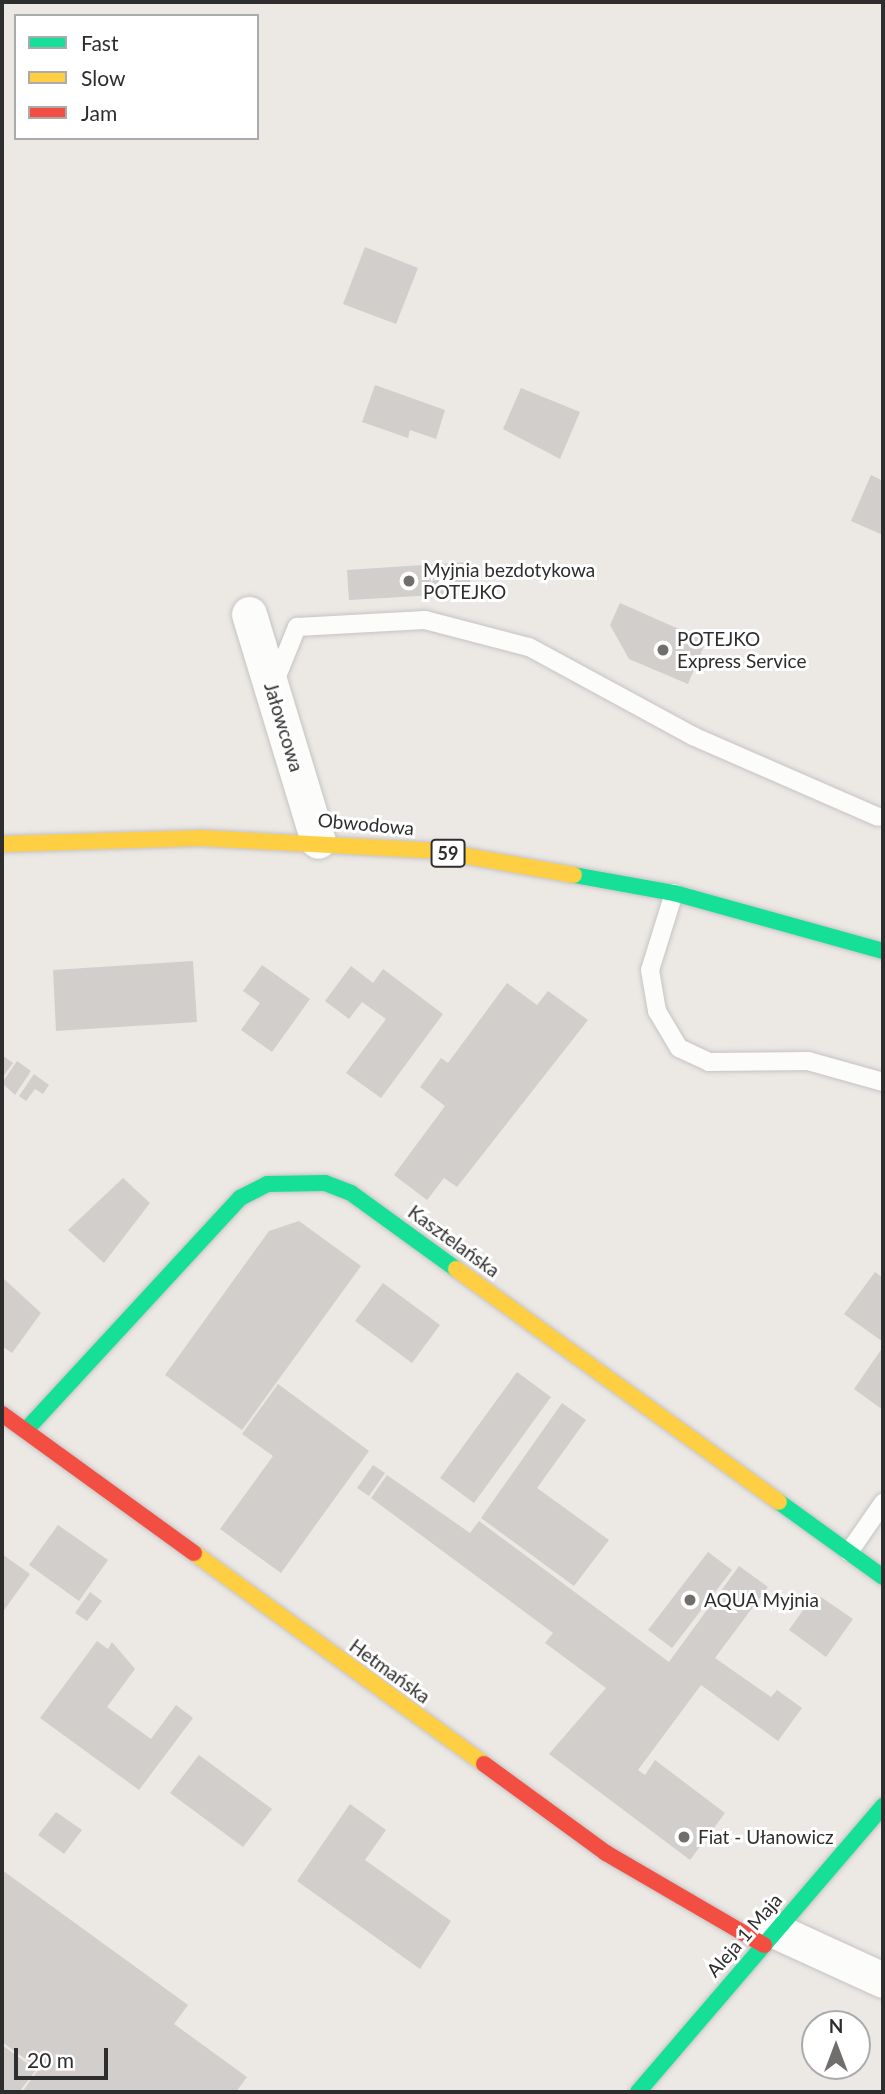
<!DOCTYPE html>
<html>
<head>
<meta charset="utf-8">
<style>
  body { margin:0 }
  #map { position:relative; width:885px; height:2094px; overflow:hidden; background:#ece8e4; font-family:Lato,sans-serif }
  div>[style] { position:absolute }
  .building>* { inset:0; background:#d1cecb }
  .roads { filter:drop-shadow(0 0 2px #c5c4c5) drop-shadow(0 0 2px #c5c4c5) }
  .lane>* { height:18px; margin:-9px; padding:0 9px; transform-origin:9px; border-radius:9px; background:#fcfcfb }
  .street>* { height:35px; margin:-17.5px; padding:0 17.5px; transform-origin:17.5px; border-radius:17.5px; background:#fcfcfb }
  .fast>* { height:16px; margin:-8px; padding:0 8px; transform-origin:8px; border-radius:8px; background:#16e098 }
  .slow>* { height:16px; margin:-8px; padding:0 8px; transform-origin:8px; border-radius:8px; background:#ffcf43 }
  .jam>* { height:16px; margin:-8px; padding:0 8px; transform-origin:8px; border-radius:8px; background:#f24e42 }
  .dots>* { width:19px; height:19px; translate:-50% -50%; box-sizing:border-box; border:4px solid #fff; border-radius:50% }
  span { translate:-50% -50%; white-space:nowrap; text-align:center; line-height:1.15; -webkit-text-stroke:6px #fff; paint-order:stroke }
  .shield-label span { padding:2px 5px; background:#fff; border:2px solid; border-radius:5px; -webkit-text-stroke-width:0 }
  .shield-label { font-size:18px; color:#2e2e2e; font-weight:700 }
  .poi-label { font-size:19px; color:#2e2e2e }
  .left { translate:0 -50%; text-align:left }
  .street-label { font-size:19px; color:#2e2e2e }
  .frame { position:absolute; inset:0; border:4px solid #2e2e2e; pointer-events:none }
  .legend { position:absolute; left:14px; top:14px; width:245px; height:126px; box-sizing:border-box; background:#fff; border:2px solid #ababab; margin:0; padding:9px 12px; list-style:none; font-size:21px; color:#2e2e2e }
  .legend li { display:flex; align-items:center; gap:14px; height:35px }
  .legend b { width:35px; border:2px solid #ababab }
  .north { position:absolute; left:801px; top:2010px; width:70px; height:70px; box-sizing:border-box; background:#fff; border:2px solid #ababab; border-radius:50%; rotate:0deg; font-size:19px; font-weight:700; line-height:28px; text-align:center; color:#2e2e2e }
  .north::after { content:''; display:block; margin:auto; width:24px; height:32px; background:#706f6e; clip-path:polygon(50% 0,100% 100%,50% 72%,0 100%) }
  .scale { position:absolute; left:14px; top:2048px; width:94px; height:32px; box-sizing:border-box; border:4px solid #2e2e2e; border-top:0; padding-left:9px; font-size:21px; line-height:24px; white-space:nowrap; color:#2e2e2e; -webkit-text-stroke:5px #fff; paint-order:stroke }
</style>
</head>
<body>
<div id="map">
  <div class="building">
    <i style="clip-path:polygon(365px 247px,418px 268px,396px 324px,343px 304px)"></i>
    <i style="clip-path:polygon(375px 385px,445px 410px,436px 439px,410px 430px,408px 438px,362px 422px)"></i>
    <i style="clip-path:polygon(521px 388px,580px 412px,560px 459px,503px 429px)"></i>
    <i style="clip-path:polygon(871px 475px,883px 481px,883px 535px,851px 521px)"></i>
    <i style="clip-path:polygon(469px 562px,471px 593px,349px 600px,347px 570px)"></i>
    <i style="clip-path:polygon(620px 603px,706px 641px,688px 684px,629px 659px,610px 625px)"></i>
    <i style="clip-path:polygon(193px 961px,197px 1022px,56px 1031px,53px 970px)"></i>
    <i style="clip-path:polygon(262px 965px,310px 999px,272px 1052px,241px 1030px,260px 1003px,243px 991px)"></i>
    <i style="clip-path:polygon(351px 966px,373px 983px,383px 969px,443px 1014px,381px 1098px,346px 1073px,386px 1019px,362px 1002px,349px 1019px,325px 1001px)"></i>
    <i style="clip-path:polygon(507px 983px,537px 1005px,548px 991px,588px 1020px,457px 1187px,444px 1178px,427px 1200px,394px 1175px,445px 1106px,420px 1087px,441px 1058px,448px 1063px)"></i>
    <i style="clip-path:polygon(2px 1055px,13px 1063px,2px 1078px)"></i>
    <i style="clip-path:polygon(17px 1061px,31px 1071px,15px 1095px,2px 1083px)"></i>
    <i style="clip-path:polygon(34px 1074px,49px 1085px,43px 1094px,35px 1089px,26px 1101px,19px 1096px)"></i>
    <i style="clip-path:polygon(123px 1178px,150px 1203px,104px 1263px,68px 1230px)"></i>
    <i style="clip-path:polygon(299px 1221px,361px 1266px,242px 1430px,165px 1375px,269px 1231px)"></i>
    <i style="clip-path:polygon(875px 1272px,883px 1278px,883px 1342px,844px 1314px)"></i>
    <i style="clip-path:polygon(4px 1279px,41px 1313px,12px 1353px,2px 1346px)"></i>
    <i style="clip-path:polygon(383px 1283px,440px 1325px,412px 1363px,355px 1321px)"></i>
    <i style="clip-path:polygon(883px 1347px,883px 1410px,854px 1389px)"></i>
    <i style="clip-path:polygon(517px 1372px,551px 1397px,474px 1503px,440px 1478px)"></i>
    <i style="clip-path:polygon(278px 1384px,369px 1451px,281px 1573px,220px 1529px,273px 1456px,242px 1434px)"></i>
    <i style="clip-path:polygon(562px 1403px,586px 1420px,537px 1488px,609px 1540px,574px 1586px,481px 1518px)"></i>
    <i style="clip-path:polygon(373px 1465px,385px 1473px,369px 1496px,357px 1488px)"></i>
    <i style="clip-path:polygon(387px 1475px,470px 1533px,479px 1521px,669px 1662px,739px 1566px,768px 1587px,715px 1658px,771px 1697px,777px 1690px,802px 1708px,778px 1741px,701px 1685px,638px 1770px,645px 1775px,655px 1760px,725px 1813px,690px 1860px,549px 1754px,606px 1688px,545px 1643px,553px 1633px,371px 1498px)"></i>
    <i style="clip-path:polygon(58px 1525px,108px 1560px,79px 1601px,29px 1565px)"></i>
    <i style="clip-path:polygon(708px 1552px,732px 1570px,672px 1648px,648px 1630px)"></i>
    <i style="clip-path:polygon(2px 1554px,30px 1574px,2px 1613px)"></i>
    <i style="clip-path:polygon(90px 1592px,102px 1601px,87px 1621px,75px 1613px)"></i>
    <i style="clip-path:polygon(815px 1593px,853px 1619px,826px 1657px,789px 1630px)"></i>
    <i style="clip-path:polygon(97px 1641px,108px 1649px,112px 1642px,135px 1669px,107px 1707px,151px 1739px,176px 1705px,193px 1718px,139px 1790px,40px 1718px)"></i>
    <i style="clip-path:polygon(199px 1755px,272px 1809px,243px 1847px,170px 1793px)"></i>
    <i style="clip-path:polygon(350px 1804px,386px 1830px,365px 1860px,451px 1921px,420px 1969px,297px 1881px)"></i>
    <i style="clip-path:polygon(56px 1812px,82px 1830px,64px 1854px,38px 1835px)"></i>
    <i style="clip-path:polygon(2px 1870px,188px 2005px,174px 2024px,247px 2077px,236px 2092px,22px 2092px,39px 2069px,2px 2042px)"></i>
    <i style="clip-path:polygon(2px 2045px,36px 2070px,19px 2092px,2px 2092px)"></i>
  </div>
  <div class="roads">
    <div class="lane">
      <i style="left:273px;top:686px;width:64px;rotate:-67.9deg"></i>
      <i style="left:297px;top:627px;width:128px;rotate:-3.1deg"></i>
      <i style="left:425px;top:620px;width:107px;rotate:14.6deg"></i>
      <i style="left:529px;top:647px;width:187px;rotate:28.5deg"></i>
      <i style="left:693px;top:736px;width:202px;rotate:23.6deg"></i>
      <i style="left:674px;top:893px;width:81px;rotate:107.3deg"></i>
      <i style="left:650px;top:970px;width:42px;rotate:80.3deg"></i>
      <i style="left:657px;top:1011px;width:43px;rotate:59.3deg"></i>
      <i style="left:679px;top:1048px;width:33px;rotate:25deg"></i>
      <i style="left:709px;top:1062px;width:99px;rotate:-0.6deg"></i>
      <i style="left:808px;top:1061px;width:78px;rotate:15.6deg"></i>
      <i style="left:849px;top:1552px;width:60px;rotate:-55.2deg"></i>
    </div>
    <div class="street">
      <i style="left:249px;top:614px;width:237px;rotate:73.1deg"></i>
      <i style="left:776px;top:1931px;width:118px;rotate:24.6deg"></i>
    </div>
    <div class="fast">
      <i style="left:574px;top:875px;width:102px;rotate:10.2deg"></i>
      <i style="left:674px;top:893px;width:217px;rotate:15.5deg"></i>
      <i style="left:26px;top:1430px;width:316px;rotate:-47.3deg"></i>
      <i style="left:240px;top:1198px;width:30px;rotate:-27deg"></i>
      <i style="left:267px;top:1184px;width:58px;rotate:-1deg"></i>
      <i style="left:325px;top:1183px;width:28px;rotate:21deg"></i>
      <i style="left:351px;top:1193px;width:130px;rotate:35.9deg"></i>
      <i style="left:779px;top:1502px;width:128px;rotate:35.8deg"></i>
      <i style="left:638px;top:2092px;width:377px;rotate:-49.4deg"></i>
    </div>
    <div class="slow">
      <i style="left:2px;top:844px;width:198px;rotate:-1.7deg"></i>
      <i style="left:200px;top:838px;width:238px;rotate:3.1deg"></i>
      <i style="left:438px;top:851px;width:138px;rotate:10deg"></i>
      <i style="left:456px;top:1269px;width:398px;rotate:35.8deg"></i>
      <i style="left:194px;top:1553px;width:359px;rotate:36deg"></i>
    </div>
    <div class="jam">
      <i style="left:2px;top:1414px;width:237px;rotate:35.9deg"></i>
      <i style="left:484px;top:1764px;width:151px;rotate:36.1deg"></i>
      <i style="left:606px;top:1853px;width:183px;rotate:30.2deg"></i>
    </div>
  </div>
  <div class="dots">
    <i style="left:409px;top:581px;background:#706f6e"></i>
    <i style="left:663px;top:650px;background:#706f6e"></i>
    <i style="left:690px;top:1600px;background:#706f6e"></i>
    <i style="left:684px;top:1837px;background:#706f6e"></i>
  </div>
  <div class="shield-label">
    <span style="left:448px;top:853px">59</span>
  </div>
  <div class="poi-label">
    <span class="left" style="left:423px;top:581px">Myjnia bezdotykowa<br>POTEJKO</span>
    <span class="left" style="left:677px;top:650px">POTEJKO<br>Express Service</span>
    <span class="left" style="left:704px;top:1600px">AQUA Myjnia</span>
    <span class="left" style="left:698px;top:1837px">Fiat - Ułanowicz</span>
  </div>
  <div class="street-label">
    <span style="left:284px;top:727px;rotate:73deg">Jałowcowa</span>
    <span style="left:366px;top:824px;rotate:5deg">Obwodowa</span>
    <span style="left:454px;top:1241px;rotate:36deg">Kasztelańska</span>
    <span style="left:390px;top:1671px;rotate:36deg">Hetmańska</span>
    <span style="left:744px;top:1935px;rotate:-49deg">Aleja 1 Maja</span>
  </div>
  <div class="frame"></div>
  <ul class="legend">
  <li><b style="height:9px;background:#16e098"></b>Fast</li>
  <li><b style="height:9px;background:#ffcf43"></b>Slow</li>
  <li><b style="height:9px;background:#f24e42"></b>Jam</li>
  </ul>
  <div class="north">N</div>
  <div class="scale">20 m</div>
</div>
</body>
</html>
